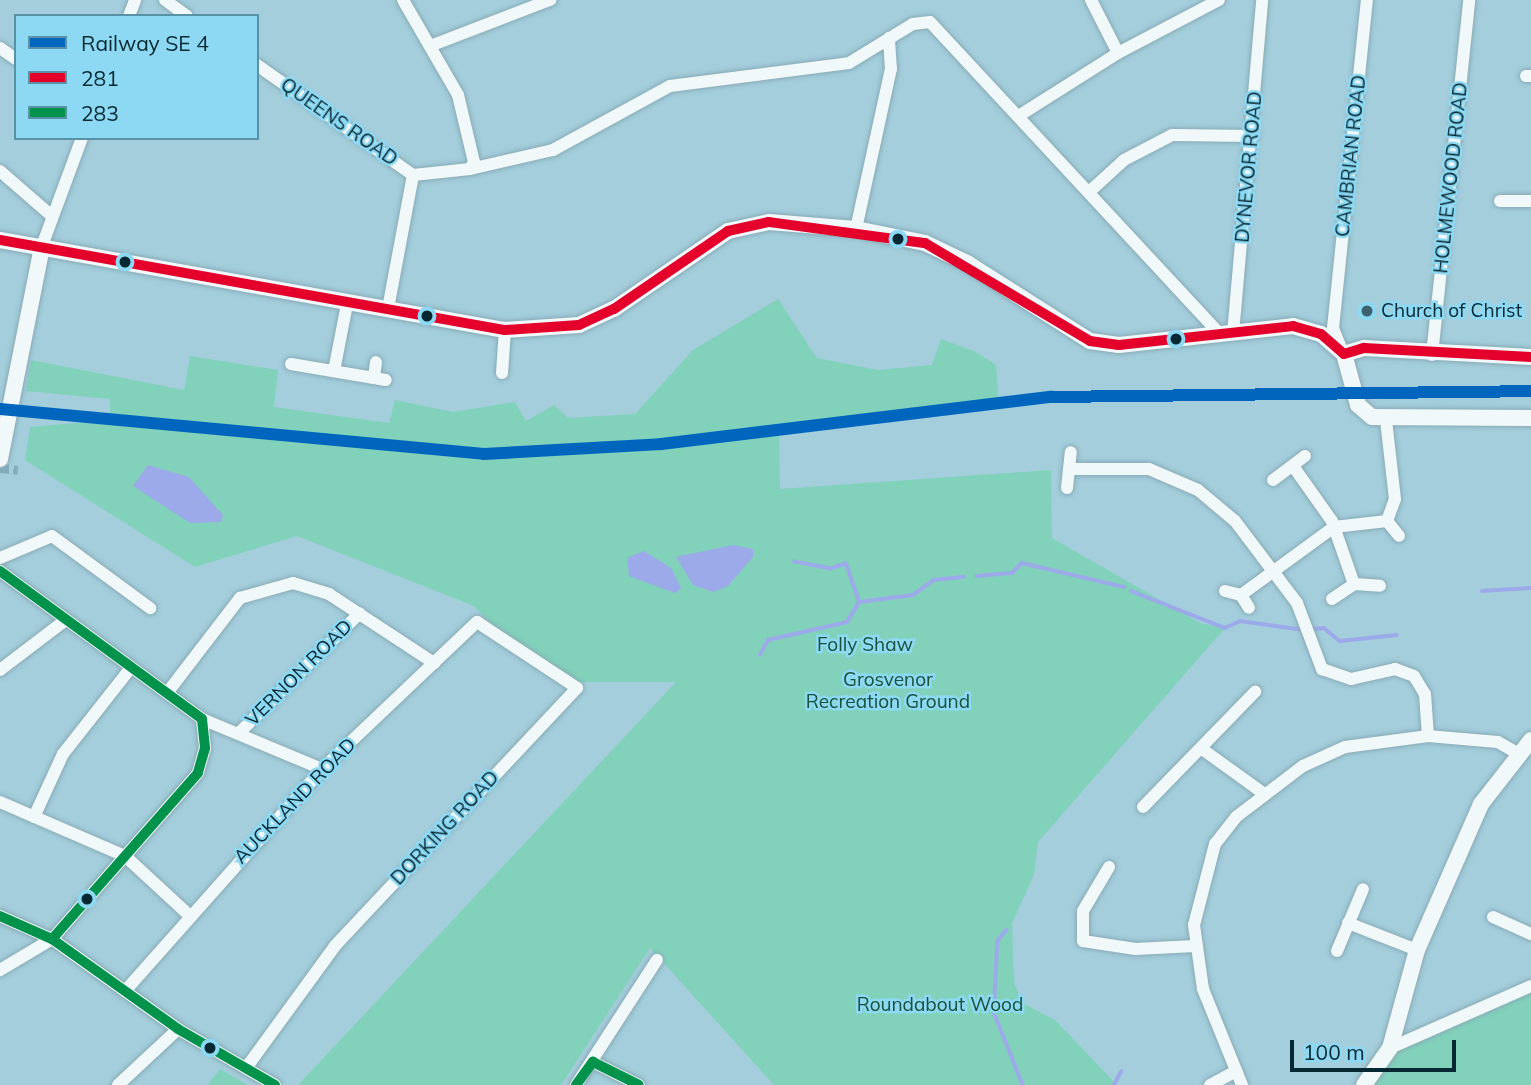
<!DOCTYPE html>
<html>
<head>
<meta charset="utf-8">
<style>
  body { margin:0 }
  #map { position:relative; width:1531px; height:1085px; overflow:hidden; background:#a4cedc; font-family:Mulish,sans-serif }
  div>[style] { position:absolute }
  .green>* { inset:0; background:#82d1bb }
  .water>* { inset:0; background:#9caae9 }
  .stream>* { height:3.5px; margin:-1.75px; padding:0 1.75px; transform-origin:1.75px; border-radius:1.75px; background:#9caae9 }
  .pedestrian-tunnel>* { height:9px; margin-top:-4.5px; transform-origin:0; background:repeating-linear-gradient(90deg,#84adba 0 9px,transparent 0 13.5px) }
  .roads { filter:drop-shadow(0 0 2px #89abb6) drop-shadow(0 0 2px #89abb6) }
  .minor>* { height:12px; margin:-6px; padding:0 6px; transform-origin:6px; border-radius:6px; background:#f1f8fa }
  .tertiary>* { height:16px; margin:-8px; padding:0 8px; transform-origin:8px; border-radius:8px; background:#f1f8fa }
  .bus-1>* { height:10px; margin:-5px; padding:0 5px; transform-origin:5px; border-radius:5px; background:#e4002b }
  .bus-2>* { height:10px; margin:-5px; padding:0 5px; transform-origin:5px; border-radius:5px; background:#01934c }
  .rail-1>* { height:12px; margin:-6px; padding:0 6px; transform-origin:6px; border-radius:6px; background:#0065bd }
  .dots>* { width:19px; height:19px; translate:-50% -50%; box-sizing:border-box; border:4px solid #8dd9f3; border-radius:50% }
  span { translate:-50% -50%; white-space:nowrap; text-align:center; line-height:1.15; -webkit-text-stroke:5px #8dd9f3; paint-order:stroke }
  .street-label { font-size:19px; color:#062832 }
  .poi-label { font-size:19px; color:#062832 }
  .left { translate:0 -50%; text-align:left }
  .park-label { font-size:19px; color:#185138 }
  .legend { position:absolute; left:14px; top:14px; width:245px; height:126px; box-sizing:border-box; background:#8dd9f3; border:2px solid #5792a6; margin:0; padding:9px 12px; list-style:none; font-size:21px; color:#062832 }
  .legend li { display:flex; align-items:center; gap:14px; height:35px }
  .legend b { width:35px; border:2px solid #5792a6 }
  .scale { position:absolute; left:1290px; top:1040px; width:166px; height:32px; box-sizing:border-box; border:4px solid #062832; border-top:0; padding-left:9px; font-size:21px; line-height:24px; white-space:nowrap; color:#062832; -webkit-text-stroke:5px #8dd9f3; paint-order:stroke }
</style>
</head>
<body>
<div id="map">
  <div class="green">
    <i style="clip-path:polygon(778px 299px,817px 358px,878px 370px,932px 365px,941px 339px,976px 352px,996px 365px,999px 405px,846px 417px,779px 430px,780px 489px,1051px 470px,1052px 538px,1200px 623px,1225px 628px,1038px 842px,1034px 875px,1012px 923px,1014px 982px,1022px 1003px,1055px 1020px,1117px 1085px,774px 1085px,650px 948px,561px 1085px,298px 1085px,676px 682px,578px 682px,497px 630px,474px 606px,297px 536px,195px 567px,25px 460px,30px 427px,110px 420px,110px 399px,26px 391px,31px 360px,184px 390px,190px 356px,278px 370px,274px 407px,389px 423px,395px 400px,453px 412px,515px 402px,526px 421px,554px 405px,568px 418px,635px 414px,693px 350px)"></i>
    <i style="clip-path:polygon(1531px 980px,1531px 1085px,1369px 1085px,1398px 1043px)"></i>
    <i style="clip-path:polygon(220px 1069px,248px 1085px,207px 1085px)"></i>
  </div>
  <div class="water">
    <i style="clip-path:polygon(148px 465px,189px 477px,223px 515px,221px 522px,190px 523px,133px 486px)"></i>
    <i style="clip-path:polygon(733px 545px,753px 549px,753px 557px,728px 586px,713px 592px,693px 585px,676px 557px)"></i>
    <i style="clip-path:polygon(644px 551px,671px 568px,681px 588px,675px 593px,629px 576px,627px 558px)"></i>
  </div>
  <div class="stream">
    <i style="left:977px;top:576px;width:35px;rotate:-5deg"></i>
    <i style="left:1012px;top:573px;width:14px;rotate:-45deg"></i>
    <i style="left:1022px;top:563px;width:105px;rotate:13.2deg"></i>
    <i style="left:1131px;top:591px;width:101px;rotate:21.5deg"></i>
    <i style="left:1225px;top:628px;width:17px;rotate:-25deg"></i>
    <i style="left:1240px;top:621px;width:65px;rotate:8deg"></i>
    <i style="left:1482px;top:591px;width:49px;rotate:-3.5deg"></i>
    <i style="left:859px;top:602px;width:54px;rotate:-7.4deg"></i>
    <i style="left:913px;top:595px;width:26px;rotate:-36deg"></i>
    <i style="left:934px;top:580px;width:30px;rotate:-6deg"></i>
    <i style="left:1312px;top:629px;width:12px;rotate:-5deg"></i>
    <i style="left:1324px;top:628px;width:21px;rotate:39deg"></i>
    <i style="left:1340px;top:641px;width:57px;rotate:-6deg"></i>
    <i style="left:760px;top:655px;width:17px;rotate:-62deg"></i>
    <i style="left:768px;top:640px;width:81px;rotate:-12.8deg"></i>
    <i style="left:847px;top:622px;width:23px;rotate:-59deg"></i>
    <i style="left:859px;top:602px;width:40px;rotate:-108.9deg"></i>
    <i style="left:846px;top:564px;width:16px;rotate:162deg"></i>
    <i style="left:831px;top:569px;width:37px;rotate:-169deg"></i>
    <i style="left:1007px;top:930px;width:14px;rotate:129deg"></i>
    <i style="left:998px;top:941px;width:71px;rotate:93.2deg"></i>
    <i style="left:994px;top:1012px;width:79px;rotate:68.3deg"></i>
    <i style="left:1114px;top:1085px;width:15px;rotate:-62deg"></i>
  </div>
  <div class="pedestrian-tunnel">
    <i style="left:0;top:468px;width:18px;rotate:6deg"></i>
  </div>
  <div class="roads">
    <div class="minor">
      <i style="left:165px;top:0;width:27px;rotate:36deg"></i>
      <i style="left:403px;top:0;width:110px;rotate:59.9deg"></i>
      <i style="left:458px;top:95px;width:69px;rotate:76.6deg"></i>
      <i style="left:474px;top:162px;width:8px;rotate:120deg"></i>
      <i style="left:470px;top:169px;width:57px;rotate:174deg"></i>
      <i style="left:1091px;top:0;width:59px;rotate:63deg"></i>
      <i style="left:129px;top:16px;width:17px;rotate:-69deg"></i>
      <i style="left:430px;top:46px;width:129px;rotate:-21deg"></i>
      <i style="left:0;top:48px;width:19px;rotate:35deg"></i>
      <i style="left:257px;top:65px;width:191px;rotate:35.2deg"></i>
      <i style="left:413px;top:175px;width:135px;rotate:100.6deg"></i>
      <i style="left:1526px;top:76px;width:5px"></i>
      <i style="left:1020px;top:115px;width:116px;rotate:-32.3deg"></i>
      <i style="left:1118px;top:53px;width:114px;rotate:-27.7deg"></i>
      <i style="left:470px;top:169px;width:85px;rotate:-12.9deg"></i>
      <i style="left:553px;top:150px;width:133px;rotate:-28.7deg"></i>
      <i style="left:670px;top:86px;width:180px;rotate:-7.3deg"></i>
      <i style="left:849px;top:63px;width:75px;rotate:-31.4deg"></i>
      <i style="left:913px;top:24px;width:17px;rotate:-7deg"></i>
      <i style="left:930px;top:22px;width:427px;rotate:47.1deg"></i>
      <i style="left:0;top:171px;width:69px;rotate:40.9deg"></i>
      <i style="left:1089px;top:192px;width:47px;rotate:-42.4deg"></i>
      <i style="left:1124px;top:160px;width:54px;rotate:-27.5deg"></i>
      <i style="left:1172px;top:135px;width:81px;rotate:0.7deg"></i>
      <i style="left:1500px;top:201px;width:31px"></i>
      <i style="left:856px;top:229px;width:164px;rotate:-77.7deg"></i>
      <i style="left:891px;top:69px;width:31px;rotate:-94deg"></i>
      <i style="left:42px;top:246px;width:115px;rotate:-69.7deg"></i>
      <i style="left:1233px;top:334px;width:335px;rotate:-85deg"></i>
      <i style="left:1343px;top:353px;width:27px;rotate:-112deg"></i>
      <i style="left:1333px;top:328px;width:330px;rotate:-84.1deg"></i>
      <i style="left:1432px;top:355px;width:357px;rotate:-84deg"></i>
      <i style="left:291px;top:364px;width:96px;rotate:9.6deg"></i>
      <i style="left:334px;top:371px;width:68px;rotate:-79deg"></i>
      <i style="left:502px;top:373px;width:43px;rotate:-86deg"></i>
      <i style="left:374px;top:378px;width:16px;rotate:-83deg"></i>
      <i style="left:1293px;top:466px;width:67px;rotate:54.7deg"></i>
      <i style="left:1332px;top:521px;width:67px;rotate:70.8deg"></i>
      <i style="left:1072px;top:469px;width:77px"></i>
      <i style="left:1149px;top:469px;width:53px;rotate:23.2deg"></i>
      <i style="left:1198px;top:490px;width:48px;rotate:40deg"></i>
      <i style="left:1235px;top:521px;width:103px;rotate:52.9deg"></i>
      <i style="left:1297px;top:603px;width:71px;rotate:69.3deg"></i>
      <i style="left:1322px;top:669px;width:31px;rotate:19deg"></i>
      <i style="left:1351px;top:679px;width:45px;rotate:-12.8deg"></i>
      <i style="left:1395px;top:669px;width:20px;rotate:20deg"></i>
      <i style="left:1414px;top:676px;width:21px;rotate:59deg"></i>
      <i style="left:1425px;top:694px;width:42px;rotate:85.9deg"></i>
      <i style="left:1273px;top:480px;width:40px;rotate:-37deg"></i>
      <i style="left:1067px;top:488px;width:36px;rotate:-84deg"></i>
      <i style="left:1387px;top:521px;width:19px;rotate:51deg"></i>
      <i style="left:0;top:558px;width:56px;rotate:-22.9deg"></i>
      <i style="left:52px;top:536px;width:122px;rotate:36.3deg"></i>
      <i style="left:0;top:571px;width:250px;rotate:36.2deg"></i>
      <i style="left:202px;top:719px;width:29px;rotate:84deg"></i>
      <i style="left:205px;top:748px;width:26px;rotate:106deg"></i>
      <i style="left:198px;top:773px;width:221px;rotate:131.3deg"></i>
      <i style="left:52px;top:939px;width:61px;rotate:149.2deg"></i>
      <i style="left:1225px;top:591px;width:16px;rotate:14deg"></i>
      <i style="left:1241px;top:595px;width:15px;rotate:58deg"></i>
      <i style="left:1241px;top:595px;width:115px;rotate:-36.2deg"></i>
      <i style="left:1334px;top:527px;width:53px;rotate:-6.5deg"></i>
      <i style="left:1387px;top:521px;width:23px;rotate:-70deg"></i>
      <i style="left:1395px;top:499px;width:80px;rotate:-96.5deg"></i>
      <i style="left:1332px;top:599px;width:27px;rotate:-34deg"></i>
      <i style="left:1354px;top:584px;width:26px;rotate:4deg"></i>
      <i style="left:0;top:670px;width:79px;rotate:-37.3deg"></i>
      <i style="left:167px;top:693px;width:120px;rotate:-52.5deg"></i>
      <i style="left:240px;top:598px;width:55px;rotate:-15.8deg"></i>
      <i style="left:293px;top:583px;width:38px;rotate:17deg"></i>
      <i style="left:329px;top:594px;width:126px;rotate:33.3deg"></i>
      <i style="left:202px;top:719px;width:130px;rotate:22.6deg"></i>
      <i style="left:239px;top:733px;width:170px;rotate:-44.8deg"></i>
      <i style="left:1202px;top:749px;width:75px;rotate:35.8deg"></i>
      <i style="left:0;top:802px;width:136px;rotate:23.4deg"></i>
      <i style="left:125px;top:856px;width:87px;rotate:42.7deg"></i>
      <i style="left:1143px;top:807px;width:161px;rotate:-45.8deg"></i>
      <i style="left:34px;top:817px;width:69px;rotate:-65.3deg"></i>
      <i style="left:63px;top:754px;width:108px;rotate:-51.8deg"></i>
      <i style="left:1109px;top:867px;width:51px;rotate:120.6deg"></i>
      <i style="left:1083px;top:911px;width:30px;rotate:90deg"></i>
      <i style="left:1083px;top:941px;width:53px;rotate:8.7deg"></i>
      <i style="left:1135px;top:949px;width:60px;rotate:-2.9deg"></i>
      <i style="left:0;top:916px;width:57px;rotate:23.9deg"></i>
      <i style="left:52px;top:939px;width:155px;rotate:35.5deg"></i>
      <i style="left:178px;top:1029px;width:112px;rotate:30deg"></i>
      <i style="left:1493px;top:917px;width:42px;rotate:24.1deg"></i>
      <i style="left:1348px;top:923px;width:74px;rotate:21.4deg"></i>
      <i style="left:1337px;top:951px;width:67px;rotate:-67.2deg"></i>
      <i style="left:125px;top:991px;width:297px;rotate:-48.4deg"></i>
      <i style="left:322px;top:769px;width:214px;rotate:-43.5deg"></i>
      <i style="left:477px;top:622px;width:120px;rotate:33.4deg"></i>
      <i style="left:577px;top:688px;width:354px;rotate:133.2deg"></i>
      <i style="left:335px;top:946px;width:151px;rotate:126.1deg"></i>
      <i style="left:1390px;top:1048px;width:154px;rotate:-23.7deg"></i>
      <i style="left:593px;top:1062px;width:51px;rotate:26.6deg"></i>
      <i style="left:118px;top:1085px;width:82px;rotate:-43deg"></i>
      <i style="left:576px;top:1085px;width:149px;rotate:-57.1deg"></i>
      <i style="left:1210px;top:1085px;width:30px;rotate:-28deg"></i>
      <i style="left:1242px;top:1085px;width:104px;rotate:-112.1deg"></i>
      <i style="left:1203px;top:989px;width:65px;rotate:-98deg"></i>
      <i style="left:1194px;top:925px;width:84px;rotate:-75.5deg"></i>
      <i style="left:1215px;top:844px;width:34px;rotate:-52deg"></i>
      <i style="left:1236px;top:817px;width:84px;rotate:-37.3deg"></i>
      <i style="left:1303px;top:766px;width:46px;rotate:-24.3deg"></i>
      <i style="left:1345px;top:747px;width:84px;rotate:-7.5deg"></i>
      <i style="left:1428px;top:736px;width:70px;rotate:4.9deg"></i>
      <i style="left:1498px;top:742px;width:24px;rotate:30deg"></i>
    </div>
    <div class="tertiary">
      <i style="left:0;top:240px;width:513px;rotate:10.11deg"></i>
      <i style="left:505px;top:330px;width:74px;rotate:-3.9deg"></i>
      <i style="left:579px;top:325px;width:38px;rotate:-25deg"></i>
      <i style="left:614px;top:309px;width:138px;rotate:-34.4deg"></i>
      <i style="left:728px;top:231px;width:42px;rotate:-12.4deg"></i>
      <i style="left:769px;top:222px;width:87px;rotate:4.6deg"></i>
      <i style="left:856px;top:229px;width:70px;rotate:11.5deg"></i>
      <i style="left:925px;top:243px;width:47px;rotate:25.5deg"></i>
      <i style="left:967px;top:263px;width:146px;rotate:32.4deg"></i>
      <i style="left:1090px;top:341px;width:29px;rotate:8deg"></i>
      <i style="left:1119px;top:345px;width:175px;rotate:-6.2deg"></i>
      <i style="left:1293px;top:326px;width:29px;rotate:16deg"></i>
      <i style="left:1321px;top:334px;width:30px;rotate:41deg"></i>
      <i style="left:1344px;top:354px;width:53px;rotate:74.6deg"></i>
      <i style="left:1358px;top:405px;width:18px;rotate:41deg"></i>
      <i style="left:1372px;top:417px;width:159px;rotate:0.4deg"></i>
      <i style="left:1344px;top:354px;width:21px;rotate:-17deg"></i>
      <i style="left:1364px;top:348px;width:167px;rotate:3.1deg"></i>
      <i style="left:0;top:459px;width:217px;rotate:-78.8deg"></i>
      <i style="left:1364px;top:1085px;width:45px;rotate:-54.9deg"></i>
      <i style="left:1390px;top:1048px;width:102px;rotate:-74.6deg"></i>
      <i style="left:1417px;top:950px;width:159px;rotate:-66.3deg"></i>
      <i style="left:1481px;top:804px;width:81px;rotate:-52deg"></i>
    </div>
  </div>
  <div class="bus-1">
    <i style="left:0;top:240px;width:513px;rotate:10.11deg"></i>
    <i style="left:505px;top:330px;width:74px;rotate:-3.9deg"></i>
    <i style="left:579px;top:325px;width:38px;rotate:-25deg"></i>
    <i style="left:614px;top:309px;width:138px;rotate:-34.4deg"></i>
    <i style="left:728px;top:231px;width:42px;rotate:-12.4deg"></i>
    <i style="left:769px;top:222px;width:157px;rotate:7.7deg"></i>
    <i style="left:925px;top:243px;width:192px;rotate:30.7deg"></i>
    <i style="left:1090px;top:341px;width:29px;rotate:8deg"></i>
    <i style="left:1119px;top:345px;width:175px;rotate:-6.2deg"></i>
    <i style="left:1293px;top:326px;width:29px;rotate:16deg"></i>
    <i style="left:1321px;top:334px;width:30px;rotate:41deg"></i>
    <i style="left:1344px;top:354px;width:21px;rotate:-17deg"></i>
    <i style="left:1364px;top:348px;width:167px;rotate:3.1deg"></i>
  </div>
  <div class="bus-2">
    <i style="left:0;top:571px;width:250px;rotate:36.2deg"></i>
    <i style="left:202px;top:719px;width:29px;rotate:84deg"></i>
    <i style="left:205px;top:748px;width:26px;rotate:106deg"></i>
    <i style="left:198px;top:773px;width:221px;rotate:131.3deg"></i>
    <i style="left:0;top:916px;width:57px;rotate:23.9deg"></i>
    <i style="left:52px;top:939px;width:155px;rotate:35.5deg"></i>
    <i style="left:178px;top:1029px;width:112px;rotate:30deg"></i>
    <i style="left:576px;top:1085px;width:29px;rotate:-54deg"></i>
    <i style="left:593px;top:1062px;width:51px;rotate:26.6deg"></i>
  </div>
  <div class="rail-1">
    <i style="left:0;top:409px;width:486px;rotate:5.3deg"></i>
    <i style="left:484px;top:454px;width:177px;rotate:-3.2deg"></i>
    <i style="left:661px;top:444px;width:393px;rotate:-6.9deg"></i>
    <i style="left:1051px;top:397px;width:480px;rotate:-0.7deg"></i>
  </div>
  <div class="dots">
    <i style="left:898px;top:239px;background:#062832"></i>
    <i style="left:125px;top:262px;background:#062832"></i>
    <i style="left:1367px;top:311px;background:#3d626e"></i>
    <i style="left:427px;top:316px;background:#062832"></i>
    <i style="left:1176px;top:339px;background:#062832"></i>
    <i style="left:87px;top:899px;background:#062832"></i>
    <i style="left:210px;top:1048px;background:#062832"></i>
  </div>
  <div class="street-label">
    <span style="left:339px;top:122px;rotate:35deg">QUEENS ROAD</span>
    <span style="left:1351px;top:156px;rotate:-84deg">CAMBRIAN ROAD</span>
    <span style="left:1249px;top:167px;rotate:-85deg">DYNEVOR ROAD</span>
    <span style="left:1451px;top:178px;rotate:-84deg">HOLMEWOOD ROAD</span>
    <span style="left:299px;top:673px;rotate:-45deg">VERNON ROAD</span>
    <span style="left:295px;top:801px;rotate:-46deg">AUCKLAND ROAD</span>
    <span style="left:445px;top:828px;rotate:-47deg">DORKING ROAD</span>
  </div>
  <div class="poi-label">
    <span class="left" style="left:1381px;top:311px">Church of Christ</span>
  </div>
  <div class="park-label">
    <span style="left:865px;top:645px">Folly Shaw</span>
    <span style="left:888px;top:691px">Grosvenor<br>Recreation Ground</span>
    <span style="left:940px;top:1005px">Roundabout Wood</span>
  </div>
  <ul class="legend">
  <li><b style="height:9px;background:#0065bd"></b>Railway SE 4</li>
  <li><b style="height:9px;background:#e4002b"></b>281</li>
  <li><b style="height:9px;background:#01934c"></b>283</li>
  </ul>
  <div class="scale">100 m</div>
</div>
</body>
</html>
